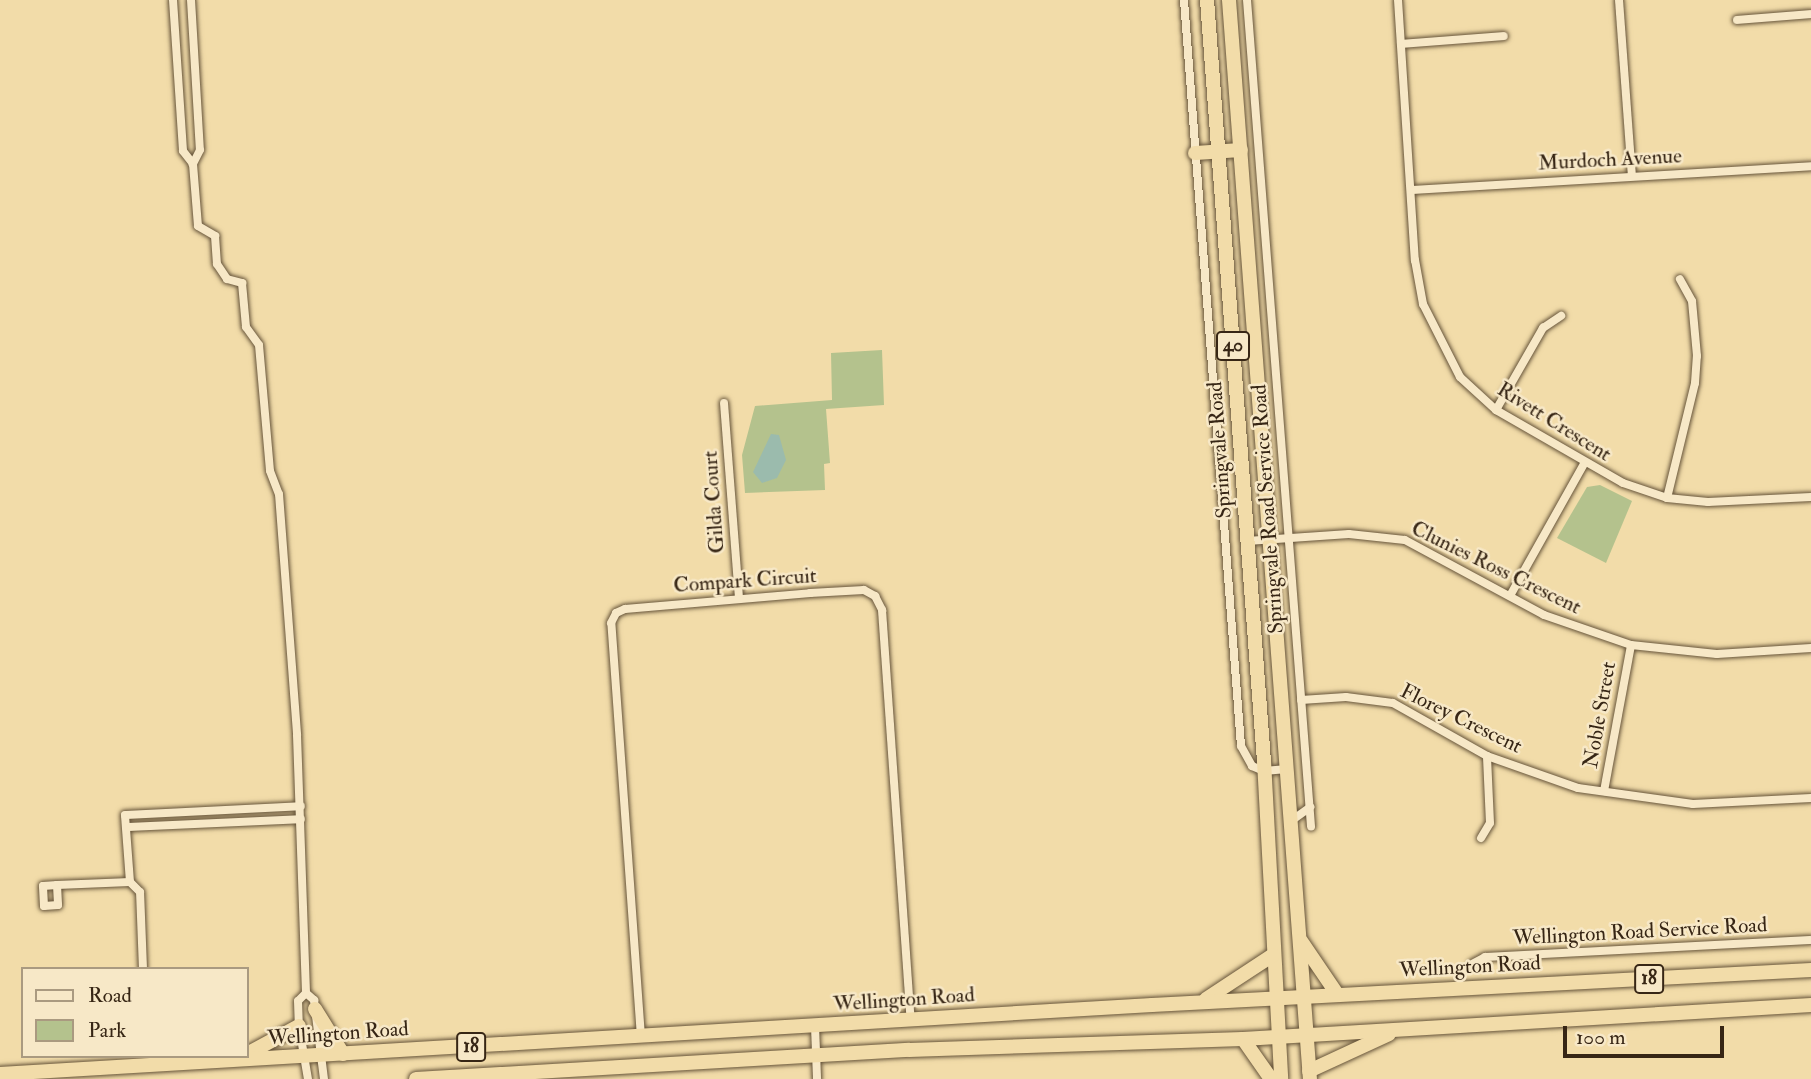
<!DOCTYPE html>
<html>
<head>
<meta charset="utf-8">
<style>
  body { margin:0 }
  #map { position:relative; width:1811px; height:1079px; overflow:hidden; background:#f2dca9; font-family:"IM FELL Double Pica",serif }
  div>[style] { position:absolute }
  .green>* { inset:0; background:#b4c28d }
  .water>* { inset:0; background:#9bbbad }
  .roads { filter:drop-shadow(0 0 2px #66543a) drop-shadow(0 0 2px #66543a) }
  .minor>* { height:8px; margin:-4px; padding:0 4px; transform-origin:4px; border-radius:4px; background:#f7e8c7 }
  .trunk>* { height:14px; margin:-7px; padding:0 7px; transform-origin:7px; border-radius:7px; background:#f2dca9 }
  span { translate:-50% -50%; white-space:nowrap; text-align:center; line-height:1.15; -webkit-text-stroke:5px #f7e8c7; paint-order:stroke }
  .shield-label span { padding:2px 5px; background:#f7e8c7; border:2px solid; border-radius:5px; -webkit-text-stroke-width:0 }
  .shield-label { font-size:19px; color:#372615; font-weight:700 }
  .street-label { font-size:21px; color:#372615 }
  .legend { position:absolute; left:21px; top:967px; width:228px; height:91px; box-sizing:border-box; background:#f7e8c7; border:2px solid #aa9a80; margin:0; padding:9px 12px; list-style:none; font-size:21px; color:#372615 }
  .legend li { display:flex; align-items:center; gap:14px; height:35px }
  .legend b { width:35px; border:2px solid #aa9a80 }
  .scale { position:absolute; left:1563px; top:1026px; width:161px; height:32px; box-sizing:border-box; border:4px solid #372615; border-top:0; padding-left:9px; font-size:21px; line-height:24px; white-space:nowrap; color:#372615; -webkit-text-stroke:5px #f7e8c7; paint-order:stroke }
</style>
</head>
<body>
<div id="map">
  <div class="green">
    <i style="clip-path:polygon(882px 350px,884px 405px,826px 409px,830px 463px,824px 464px,825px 490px,745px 493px,742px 455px,755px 406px,832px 400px,831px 353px)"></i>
    <i style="clip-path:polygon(1600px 485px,1632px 501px,1606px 563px,1557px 538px,1587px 487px)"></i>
  </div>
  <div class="water">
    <i style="clip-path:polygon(771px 434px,779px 435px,786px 460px,777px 478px,762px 483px,753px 472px)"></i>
  </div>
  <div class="roads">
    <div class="minor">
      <i style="left:173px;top:0;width:151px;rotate:86.2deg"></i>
      <i style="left:183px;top:151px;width:16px;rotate:52deg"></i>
      <i style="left:191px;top:0;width:150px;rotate:86.6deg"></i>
      <i style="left:200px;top:150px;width:16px;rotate:117deg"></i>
      <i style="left:193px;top:164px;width:62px;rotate:85.4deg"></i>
      <i style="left:198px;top:226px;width:20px;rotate:30deg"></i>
      <i style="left:215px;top:236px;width:28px;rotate:86deg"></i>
      <i style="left:217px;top:264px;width:18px;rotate:56deg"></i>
      <i style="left:227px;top:279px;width:16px;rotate:15deg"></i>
      <i style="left:242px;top:283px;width:44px;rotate:84.8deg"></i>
      <i style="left:246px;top:327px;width:22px;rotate:54deg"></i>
      <i style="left:259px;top:345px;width:126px;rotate:85deg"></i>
      <i style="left:270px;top:471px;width:25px;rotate:69deg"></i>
      <i style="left:279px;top:494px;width:242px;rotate:85.7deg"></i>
      <i style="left:297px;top:735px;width:258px;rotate:88deg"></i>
      <i style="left:306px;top:993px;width:11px;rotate:135deg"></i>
      <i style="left:298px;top:1001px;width:25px;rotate:88deg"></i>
      <i style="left:299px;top:1026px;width:54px;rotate:80.4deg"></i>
      <i style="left:1184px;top:0;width:748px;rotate:85.63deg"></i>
      <i style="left:1241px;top:746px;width:23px;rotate:61deg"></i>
      <i style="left:1252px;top:766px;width:13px;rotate:23deg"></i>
      <i style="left:1264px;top:771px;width:23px;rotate:-5deg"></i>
      <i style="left:1247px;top:0;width:829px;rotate:85.57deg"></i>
      <i style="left:1398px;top:0;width:261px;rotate:86.3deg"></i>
      <i style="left:1415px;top:260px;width:45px;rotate:79.7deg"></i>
      <i style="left:1423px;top:304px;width:82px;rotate:63.1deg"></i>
      <i style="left:1460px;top:377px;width:49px;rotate:42.5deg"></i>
      <i style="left:1496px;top:410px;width:146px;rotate:29.9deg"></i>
      <i style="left:1623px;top:483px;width:46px;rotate:18.8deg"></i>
      <i style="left:1667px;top:498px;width:41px;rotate:5.6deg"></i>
      <i style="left:1708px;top:502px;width:103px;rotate:-2.8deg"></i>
      <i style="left:1619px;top:0;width:176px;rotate:85.8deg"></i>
      <i style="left:1737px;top:20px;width:74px;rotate:-4.6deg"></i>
      <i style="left:1401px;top:44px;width:103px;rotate:-4.4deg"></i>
      <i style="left:1412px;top:190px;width:400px;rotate:-3.4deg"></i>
      <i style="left:724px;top:403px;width:196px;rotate:85.6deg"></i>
      <i style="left:1496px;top:410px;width:95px;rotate:-60.2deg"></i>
      <i style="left:1543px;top:328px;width:22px;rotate:-34deg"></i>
      <i style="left:1667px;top:498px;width:118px;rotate:-76.3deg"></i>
      <i style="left:1695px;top:383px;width:27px;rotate:-86deg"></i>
      <i style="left:1697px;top:356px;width:55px;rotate:-95.2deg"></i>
      <i style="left:1692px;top:301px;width:25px;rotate:-119deg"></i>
      <i style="left:1247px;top:541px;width:102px;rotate:-3.9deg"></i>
      <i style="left:1349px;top:534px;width:56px;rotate:6.1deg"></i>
      <i style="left:1405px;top:540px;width:158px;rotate:28.3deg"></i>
      <i style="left:1544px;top:615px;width:92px;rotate:19deg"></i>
      <i style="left:1631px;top:645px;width:86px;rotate:6deg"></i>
      <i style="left:1717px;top:654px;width:94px;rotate:-3.7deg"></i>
      <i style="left:1511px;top:594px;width:149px;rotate:-60.7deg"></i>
      <i style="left:1301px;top:700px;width:45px;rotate:-3.8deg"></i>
      <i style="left:1346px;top:697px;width:47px;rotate:7.3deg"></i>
      <i style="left:1393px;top:703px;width:108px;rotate:29.4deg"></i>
      <i style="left:1487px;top:756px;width:96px;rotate:19.4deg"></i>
      <i style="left:1578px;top:788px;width:116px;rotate:7.9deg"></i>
      <i style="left:1693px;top:804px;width:118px;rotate:-2.9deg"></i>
      <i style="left:1604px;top:791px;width:148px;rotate:-79.5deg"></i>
      <i style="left:1291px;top:821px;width:24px;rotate:-36deg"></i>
      <i style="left:127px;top:827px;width:174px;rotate:-2.6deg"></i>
      <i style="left:1481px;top:838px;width:17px;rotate:-59deg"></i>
      <i style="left:1490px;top:823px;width:67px;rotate:-92.6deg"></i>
      <i style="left:57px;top:885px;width:20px;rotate:87deg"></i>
      <i style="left:58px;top:905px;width:14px;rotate:176deg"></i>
      <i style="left:44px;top:906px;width:20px;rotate:-93deg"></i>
      <i style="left:43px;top:886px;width:14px;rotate:-4deg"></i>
      <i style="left:57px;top:885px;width:73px;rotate:-2.4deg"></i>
      <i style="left:1472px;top:964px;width:15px;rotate:-28deg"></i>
      <i style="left:1485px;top:957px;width:326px;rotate:-3deg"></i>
      <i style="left:143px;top:969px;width:77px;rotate:-92.2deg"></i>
      <i style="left:140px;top:892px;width:14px;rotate:-135deg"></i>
      <i style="left:130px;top:882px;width:67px;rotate:-94.3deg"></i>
      <i style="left:125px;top:815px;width:176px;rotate:-2.9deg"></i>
      <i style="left:306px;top:993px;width:11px;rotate:41deg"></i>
      <i style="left:314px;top:1000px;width:80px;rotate:82.8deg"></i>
      <i style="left:815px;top:1026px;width:53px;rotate:87.8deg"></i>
      <i style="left:641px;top:1037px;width:415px;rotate:-94.1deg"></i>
      <i style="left:611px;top:623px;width:11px;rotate:-63deg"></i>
      <i style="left:616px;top:613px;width:10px;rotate:-24deg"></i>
      <i style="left:625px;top:609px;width:186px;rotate:-4.9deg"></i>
      <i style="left:810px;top:593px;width:54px;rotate:-3.2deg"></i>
      <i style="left:864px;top:590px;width:13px;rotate:29deg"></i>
      <i style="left:875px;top:596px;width:16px;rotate:63deg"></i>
      <i style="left:882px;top:610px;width:411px;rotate:86deg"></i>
    </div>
    <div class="trunk">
      <i style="left:1207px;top:0;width:763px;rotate:85.72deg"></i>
      <i style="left:1264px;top:761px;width:318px;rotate:86.9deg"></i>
      <i style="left:1229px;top:0;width:1082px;rotate:85.71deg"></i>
      <i style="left:1195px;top:153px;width:46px;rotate:-3.7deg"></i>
      <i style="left:1301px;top:941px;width:64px;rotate:55.8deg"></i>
      <i style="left:1206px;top:999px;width:80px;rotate:-33.3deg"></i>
      <i style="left:315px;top:1009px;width:53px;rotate:58.1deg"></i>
      <i style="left:1243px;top:1039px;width:49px;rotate:55deg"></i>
      <i style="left:247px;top:1054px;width:59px;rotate:-28.3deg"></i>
      <i style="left:1309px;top:1071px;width:88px;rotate:-24.8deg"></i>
      <i style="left:0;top:1074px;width:1154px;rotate:-3.43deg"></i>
      <i style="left:1152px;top:1005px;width:660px;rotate:-3.04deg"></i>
      <i style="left:416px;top:1079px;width:494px;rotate:-3.4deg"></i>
      <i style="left:909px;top:1050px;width:334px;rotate:-1.9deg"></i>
      <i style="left:1243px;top:1039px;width:569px;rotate:-3.43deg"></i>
    </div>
  </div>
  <div class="shield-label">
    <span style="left:1233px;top:346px">40</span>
    <span style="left:1649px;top:979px">18</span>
    <span style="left:471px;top:1047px">18</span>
  </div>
  <div class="street-label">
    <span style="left:1610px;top:160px;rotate:-3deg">Murdoch Avenue</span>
    <span style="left:1554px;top:422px;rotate:32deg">Rivett Crescent</span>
    <span style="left:1220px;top:450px;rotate:-94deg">Springvale Road</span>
    <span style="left:714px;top:502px;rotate:-94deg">Gilda Court</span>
    <span style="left:1268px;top:509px;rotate:-94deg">Springvale Road Service Road</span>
    <span style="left:1496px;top:568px;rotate:26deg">Clunies Ross Crescent</span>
    <span style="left:745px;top:581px;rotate:-4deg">Compark Circuit</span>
    <span style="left:1600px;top:715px;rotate:-80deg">Noble Street</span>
    <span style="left:1461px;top:719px;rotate:26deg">Florey Crescent</span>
    <span style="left:1640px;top:932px;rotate:-3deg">Wellington Road Service Road</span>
    <span style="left:1470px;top:967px;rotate:-3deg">Wellington Road</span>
    <span style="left:904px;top:1000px;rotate:-4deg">Wellington Road</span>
    <span style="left:338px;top:1034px;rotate:-4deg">Wellington Road</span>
  </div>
  <ul class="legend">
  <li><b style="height:9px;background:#f7e8c7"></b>Road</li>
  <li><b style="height:19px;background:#b4c28d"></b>Park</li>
  </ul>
  <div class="scale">100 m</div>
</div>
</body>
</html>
